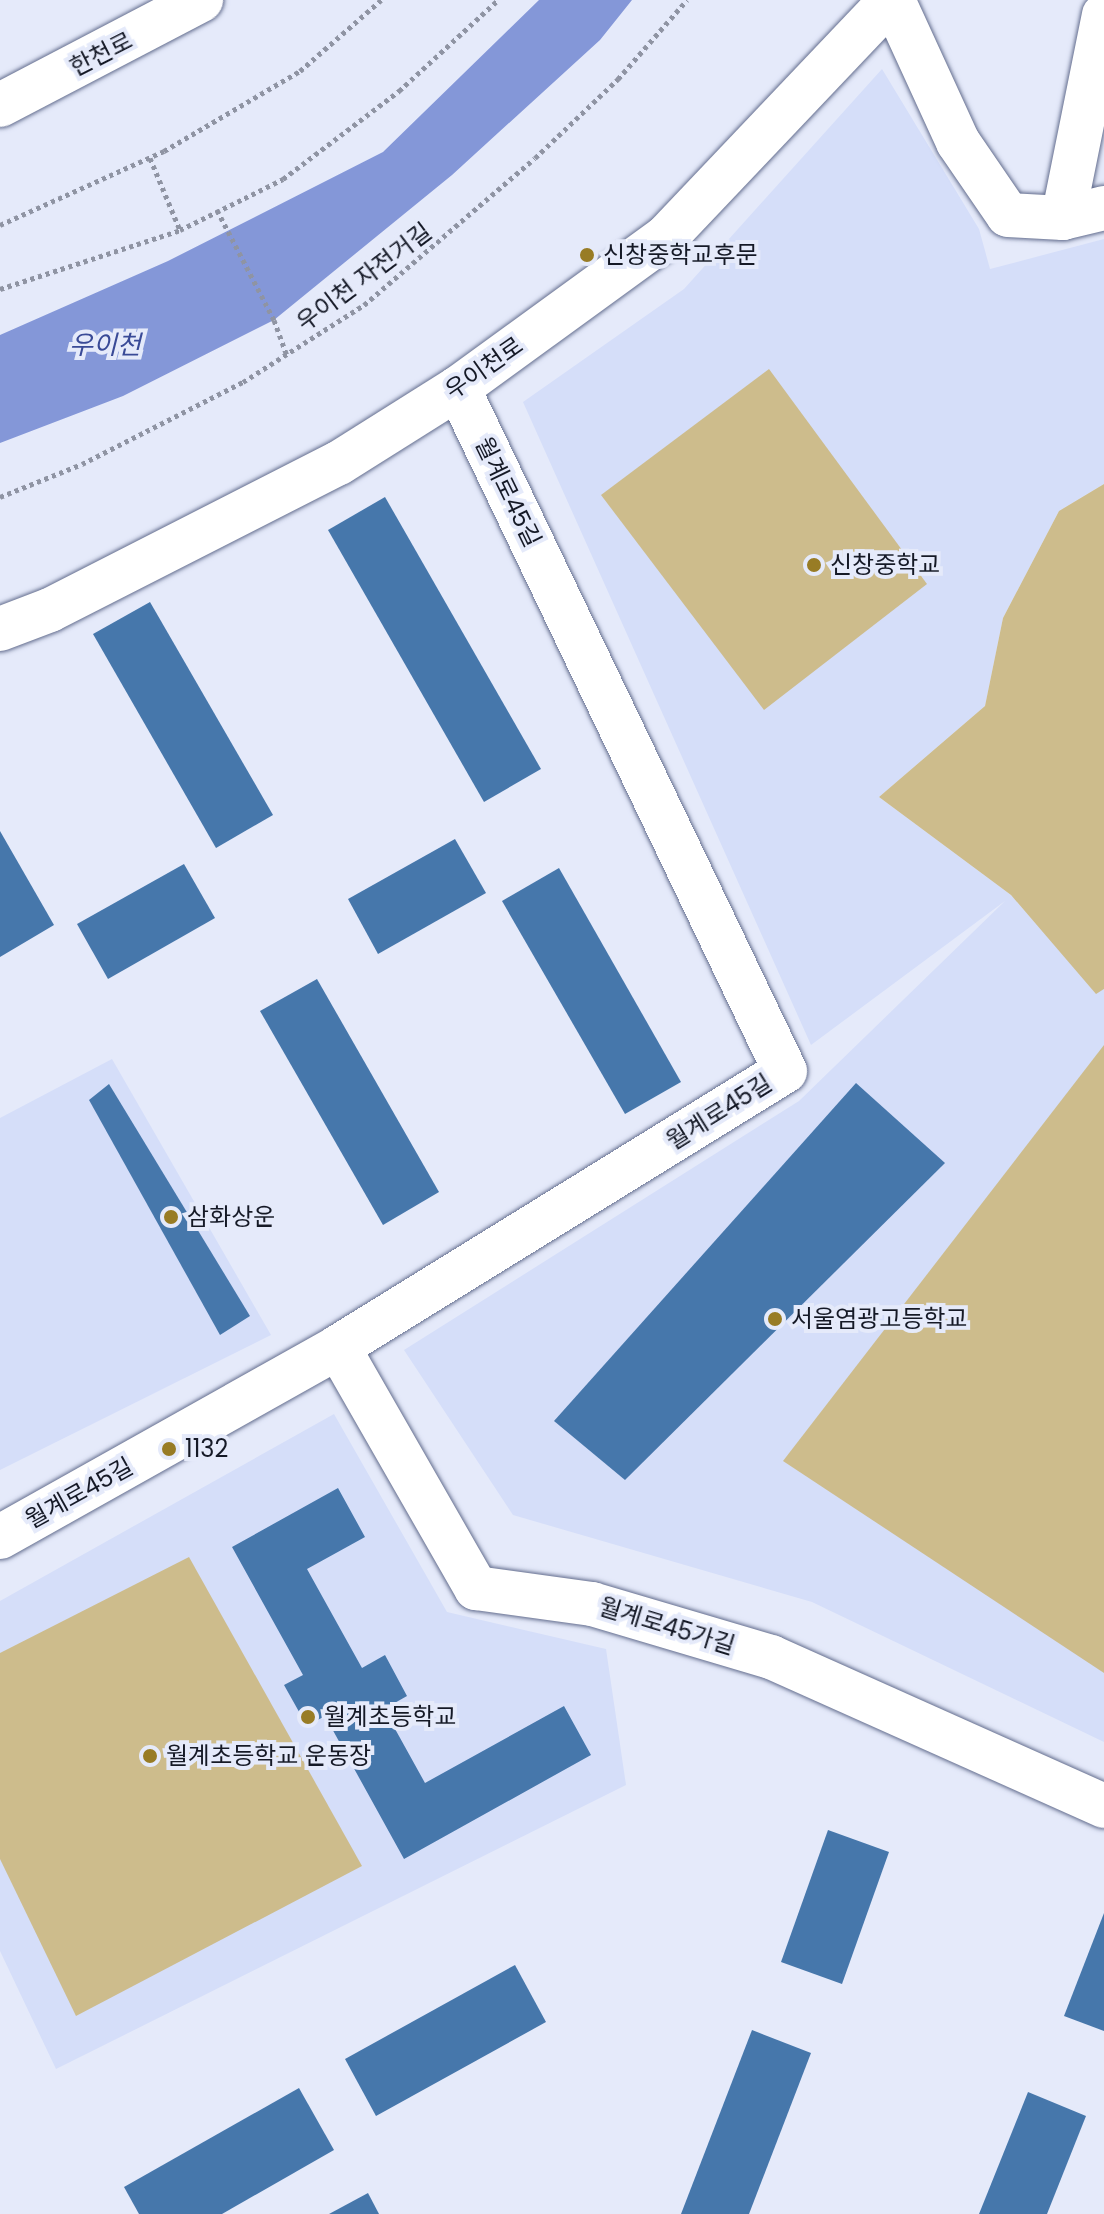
<!DOCTYPE html>
<html>
<head>
<meta charset="utf-8">
<style>
  body { margin:0 }
  #map { position:relative; width:1104px; height:2214px; overflow:hidden; background:#e5eafa; font-family:Poppins,"Noto Sans KR",sans-serif }
  div>[style] { position:absolute }
  .built>* { inset:0; background:#d5def9 }
  .green>* { inset:0; background:#cdbc8c }
  .water>* { inset:0; background:#8497d8 }
  .building>* { inset:0; background:#4677ab }
  .path>* { height:5px; margin-top:-2.5px; transform-origin:0; background:repeating-linear-gradient(90deg,#8f94a3 0 4px,transparent 0 8px) }
  .roads { filter:drop-shadow(0 0 2px #636d8e) drop-shadow(0 0 2px #636d8e) }
  .minor>* { height:44px; margin:-22px; padding:0 22px; transform-origin:22px; border-radius:22px; background:#fff }
  .major>* { height:44px; margin:-22px; padding:0 22px; transform-origin:22px; border-radius:22px; background:#fff }
  .dots>* { width:22px; height:22px; translate:-50% -50%; box-sizing:border-box; border:4px solid #e5eafa; border-radius:50% }
  span { translate:-50% -50%; white-space:nowrap; text-align:center; line-height:1.15; -webkit-text-stroke:8px #e5eafa; paint-order:stroke }
  .street-label { font-size:24px; color:#151926 }
  .poi-label { font-size:24px; color:#151926 }
  .left { translate:0 -50%; text-align:left }
  .water-label { font-size:26px; color:#394a97; font-style:italic }
</style>
</head>
<body>
<div id="map">
  <div class="built">
    <i style="clip-path:polygon(882px 69px,979px 229px,990px 269px,1104px 239px,1104px 484px,1059px 511px,1003px 618px,985px 706px,879px 797px,1011px 895px,1096px 993px,1104px 989px,1104px 1742px,812px 1602px,513px 1515px,404px 1350px,799px 1101px,1005px 901px,811px 1045px,523px 402px,684px 289px)"></i>
    <i style="clip-path:polygon(112px 1059px,271px 1335px,0 1470px,0 1118px)"></i>
    <i style="clip-path:polygon(334px 1414px,447px 1612px,606px 1649px,626px 1785px,56px 2069px,0 1951px,0 1601px)"></i>
  </div>
  <div class="green">
    <i style="clip-path:polygon(769px 369px,927px 584px,764px 710px,601px 495px)"></i>
    <i style="clip-path:polygon(1104px 484px,1104px 989px,1096px 994px,1011px 895px,879px 797px,985px 706px,1003px 618px,1059px 511px)"></i>
    <i style="clip-path:polygon(1104px 1045px,1104px 1673px,783px 1461px)"></i>
    <i style="clip-path:polygon(189px 1557px,362px 1866px,76px 2016px,0 1859px,0 1653px)"></i>
  </div>
  <div class="water">
    <i style="clip-path:polygon(539px 0,632px 0,600px 40px,452px 175px,274px 320px,123px 396px,0 443px,0 335px,168px 261px,383px 152px)"></i>
  </div>
  <div class="building">
    <i style="clip-path:polygon(385px 497px,541px 769px,484px 802px,328px 530px)"></i>
    <i style="clip-path:polygon(150px 602px,273px 815px,216px 848px,93px 634px)"></i>
    <i style="clip-path:polygon(0 831px,54px 925px,0 957px)"></i>
    <i style="clip-path:polygon(455px 839px,486px 893px,378px 954px,348px 899px)"></i>
    <i style="clip-path:polygon(184px 864px,215px 918px,108px 979px,77px 924px)"></i>
    <i style="clip-path:polygon(559px 868px,681px 1082px,625px 1114px,502px 901px)"></i>
    <i style="clip-path:polygon(317px 979px,439px 1192px,383px 1225px,260px 1011px)"></i>
    <i style="clip-path:polygon(856px 1083px,945px 1163px,625px 1480px,554px 1421px)"></i>
    <i style="clip-path:polygon(109px 1084px,250px 1316px,220px 1335px,89px 1100px)"></i>
    <i style="clip-path:polygon(338px 1488px,365px 1537px,307px 1569px,362px 1668px,385px 1655px,407px 1696px,384px 1709px,425px 1783px,564px 1706px,591px 1755px,404px 1859px,325px 1716px,307px 1726px,284px 1685px,303px 1675px,232px 1547px)"></i>
    <i style="clip-path:polygon(828px 1830px,889px 1852px,842px 1984px,781px 1962px)"></i>
    <i style="clip-path:polygon(1104px 1913px,1104px 2031px,1064px 2016px)"></i>
    <i style="clip-path:polygon(515px 1965px,546px 2022px,376px 2116px,345px 2059px)"></i>
    <i style="clip-path:polygon(752px 2030px,811px 2053px,749px 2214px,681px 2214px)"></i>
    <i style="clip-path:polygon(299px 2088px,334px 2150px,222px 2214px,139px 2214px,124px 2187px)"></i>
    <i style="clip-path:polygon(1028px 2092px,1086px 2116px,1047px 2214px,979px 2214px)"></i>
    <i style="clip-path:polygon(368px 2193px,379px 2214px,329px 2214px)"></i>
  </div>
  <div class="path">
    <i style="left:150px;top:158px;width:78px;rotate:67.4deg"></i>
    <i style="left:217px;top:210px;width:124px;rotate:62.6deg"></i>
    <i style="left:274px;top:320px;width:38px;rotate:70deg"></i>
    <i style="left:0;top:225px;width:180px;rotate:-24.3deg"></i>
    <i style="left:164px;top:151px;width:158px;rotate:-30.5deg"></i>
    <i style="left:300px;top:71px;width:108px;rotate:-41.2deg"></i>
    <i style="left:0;top:289px;width:189px;rotate:-18.1deg"></i>
    <i style="left:180px;top:230px;width:115px;rotate:-26.3deg"></i>
    <i style="left:283px;top:179px;width:146px;rotate:-37.2deg"></i>
    <i style="left:399px;top:91px;width:134px;rotate:-42.6deg"></i>
    <i style="left:0;top:497px;width:88px;rotate:-21.9deg"></i>
    <i style="left:82px;top:464px;width:181px;rotate:-27deg"></i>
    <i style="left:243px;top:382px;width:143px;rotate:-32.5deg"></i>
    <i style="left:364px;top:305px;width:225px;rotate:-40.7deg"></i>
    <i style="left:535px;top:158px;width:115px;rotate:-43.6deg"></i>
    <i style="left:618px;top:79px;width:105px;rotate:-48.9deg"></i>
  </div>
  <div class="roads">
    <div class="minor">
      <i style="left:893px;top:0;width:156px;rotate:65.4deg"></i>
      <i style="left:958px;top:142px;width:88px;rotate:55.6deg"></i>
      <i style="left:1008px;top:215px;width:55px;rotate:3.1deg"></i>
      <i style="left:1063px;top:218px;width:42px;rotate:-13.7deg"></i>
      <i style="left:1063px;top:218px;width:207px;rotate:-78.6deg"></i>
      <i style="left:0;top:629px;width:53px;rotate:-20.8deg"></i>
      <i style="left:50px;top:610px;width:324px;rotate:-27deg"></i>
      <i style="left:339px;top:463px;width:141px;rotate:-32.2deg"></i>
      <i style="left:458px;top:388px;width:257px;rotate:-36deg"></i>
      <i style="left:666px;top:237px;width:327px;rotate:-46.5deg"></i>
      <i style="left:338px;top:1347px;width:278px;rotate:60.2deg"></i>
      <i style="left:476px;top:1588px;width:117px;rotate:7.9deg"></i>
      <i style="left:592px;top:1604px;width:187px;rotate:16.5deg"></i>
      <i style="left:771px;top:1657px;width:365px;rotate:24.1deg"></i>
      <i style="left:0;top:1537px;width:388px;rotate:-29.3deg"></i>
      <i style="left:338px;top:1347px;width:525px;rotate:-31.69deg"></i>
      <i style="left:785px;top:1071px;width:757px;rotate:-115.58deg"></i>
    </div>
    <div class="major">
      <i style="left:0;top:105px;width:227px;rotate:-27.6deg"></i>
    </div>
  </div>
  <div class="dots">
    <i style="left:587px;top:255px;background:#987c25"></i>
    <i style="left:814px;top:565px;background:#987c25"></i>
    <i style="left:171px;top:1217px;background:#987c25"></i>
    <i style="left:775px;top:1319px;background:#987c25"></i>
    <i style="left:169px;top:1449px;background:#987c25"></i>
    <i style="left:308px;top:1717px;background:#987c25"></i>
    <i style="left:150px;top:1756px;background:#987c25"></i>
  </div>
  <div class="street-label">
    <span style="left:101px;top:54px;rotate:-27deg">한천로</span>
    <span style="left:364px;top:277px;rotate:-37deg">우이천 자전거길</span>
    <span style="left:484px;top:368px;rotate:-35deg">우이천로</span>
    <span style="left:508px;top:492px;rotate:64deg">월계로45길</span>
    <span style="left:719px;top:1112px;rotate:-32deg">월계로45길</span>
    <span style="left:79px;top:1493px;rotate:-29deg">월계로45길</span>
    <span style="left:667px;top:1626px;rotate:17deg">월계로45가길</span>
  </div>
  <div class="poi-label">
    <span class="left" style="left:603px;top:255px">신창중학교후문</span>
    <span class="left" style="left:830px;top:565px">신창중학교</span>
    <span class="left" style="left:187px;top:1217px">삼화상운</span>
    <span class="left" style="left:791px;top:1319px">서울염광고등학교</span>
    <span class="left" style="left:185px;top:1449px">1132</span>
    <span class="left" style="left:324px;top:1717px">월계초등학교</span>
    <span class="left" style="left:166px;top:1756px">월계초등학교 운동장</span>
  </div>
  <div class="water-label">
    <span style="left:105px;top:346px">우이천</span>
  </div>
</div>
</body>
</html>
